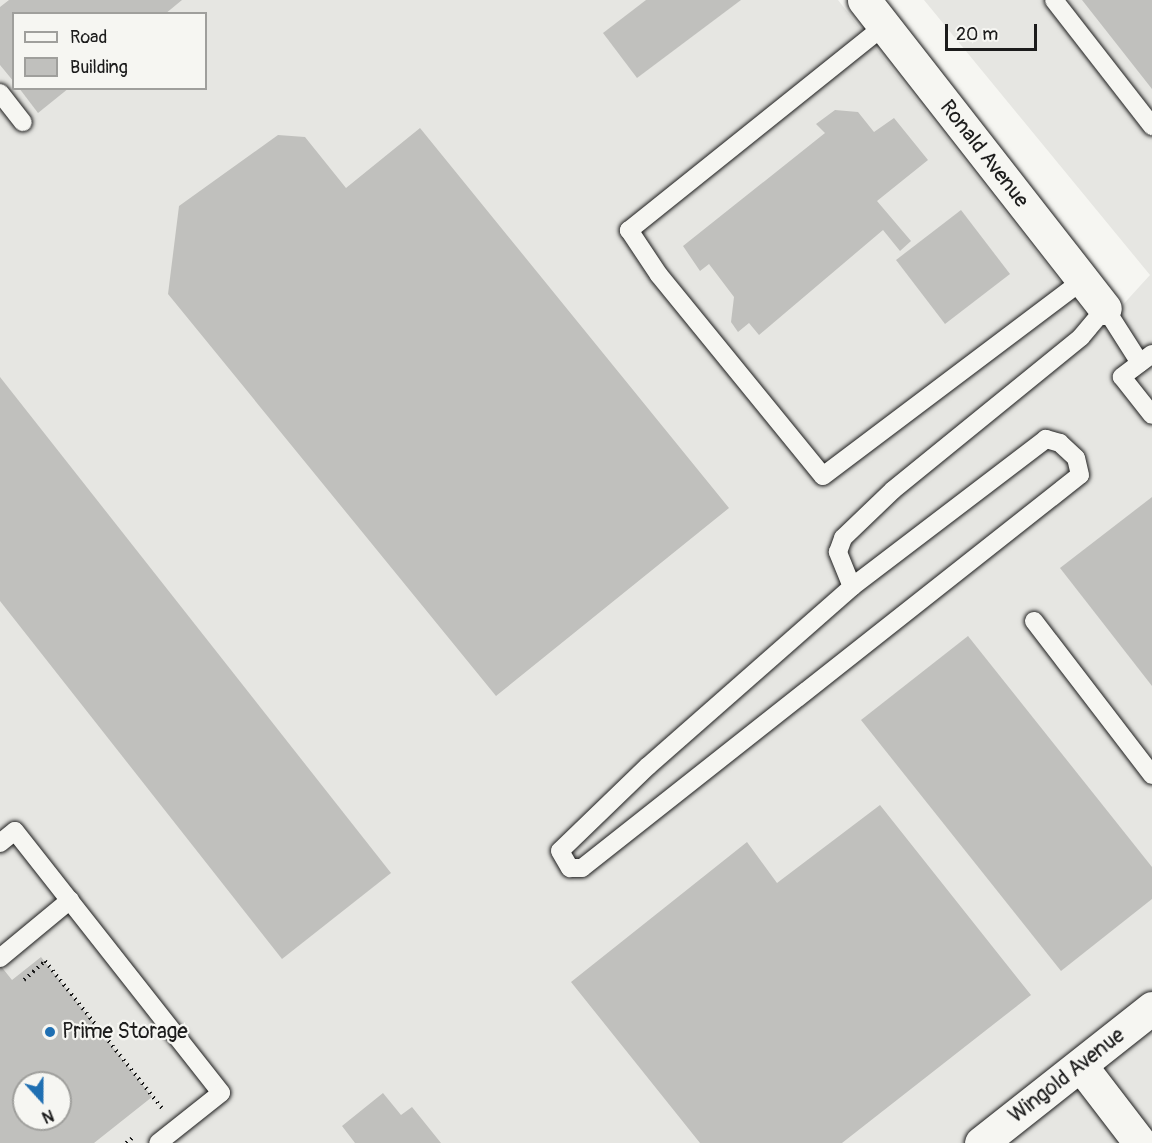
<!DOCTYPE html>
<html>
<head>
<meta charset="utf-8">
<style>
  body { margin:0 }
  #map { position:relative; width:1152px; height:1143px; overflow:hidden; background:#f6f6f2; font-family:Pangolin,sans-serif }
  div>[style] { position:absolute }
  .built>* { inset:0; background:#e6e6e2 }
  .building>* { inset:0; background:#c0c0bd }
  .path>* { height:4px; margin-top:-2px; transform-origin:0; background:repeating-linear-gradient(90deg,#1c1c1c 0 1.5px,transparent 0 6px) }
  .roads { filter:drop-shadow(0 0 2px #1c1c1c) drop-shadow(0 0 2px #1c1c1c) }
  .lane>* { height:18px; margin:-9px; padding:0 9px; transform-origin:9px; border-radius:9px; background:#f6f6f2 }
  .street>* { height:33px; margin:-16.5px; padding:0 16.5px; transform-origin:16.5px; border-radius:16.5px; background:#f6f6f2 }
  .dots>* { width:16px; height:16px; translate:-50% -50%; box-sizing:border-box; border:3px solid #f6f6f2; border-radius:50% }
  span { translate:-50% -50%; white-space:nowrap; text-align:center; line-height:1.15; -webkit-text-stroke:4.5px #f6f6f2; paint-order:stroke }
  .street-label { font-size:21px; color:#1c1c1c }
  .poi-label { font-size:21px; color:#1c1c1c }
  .left { translate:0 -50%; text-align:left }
  .legend { position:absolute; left:12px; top:12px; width:195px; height:78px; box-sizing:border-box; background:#f6f6f2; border:2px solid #9f9f9c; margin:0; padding:8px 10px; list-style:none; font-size:18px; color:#1c1c1c }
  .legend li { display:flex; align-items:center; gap:12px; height:30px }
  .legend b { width:30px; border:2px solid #9f9f9c }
  .north { position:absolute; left:12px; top:1071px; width:60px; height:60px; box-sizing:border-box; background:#f6f6f2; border:2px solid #9f9f9c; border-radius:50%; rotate:159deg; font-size:16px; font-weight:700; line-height:24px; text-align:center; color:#1c1c1c }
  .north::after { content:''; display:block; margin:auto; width:21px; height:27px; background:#1f6fb2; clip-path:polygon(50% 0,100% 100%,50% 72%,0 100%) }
  .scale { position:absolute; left:945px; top:24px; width:92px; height:27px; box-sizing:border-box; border:3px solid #1c1c1c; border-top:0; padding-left:8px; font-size:18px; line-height:21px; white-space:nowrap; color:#1c1c1c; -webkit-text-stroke:4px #f6f6f2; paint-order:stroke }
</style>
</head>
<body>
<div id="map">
  <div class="built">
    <i style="clip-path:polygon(evenodd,0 0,838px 0,1099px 331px,1150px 275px,924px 0,1152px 0,1152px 1143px,0 1143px,0 0,14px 14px,206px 14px,206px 88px,14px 88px,14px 14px,0 0,24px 1083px,60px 1083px,60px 1119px,24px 1119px,24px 1083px)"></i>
  </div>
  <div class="building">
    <i style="clip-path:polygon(9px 0,182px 0,165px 14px,14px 14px,14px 82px,0 65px,0 7px)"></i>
    <i style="clip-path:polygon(646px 0,741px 0,637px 78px,603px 33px)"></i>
    <i style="clip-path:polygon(1082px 0,1152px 0,1152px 89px)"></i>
    <i style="clip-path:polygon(19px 88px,69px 88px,38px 113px)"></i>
    <i style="clip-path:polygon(835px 110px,858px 112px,874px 132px,894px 118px,928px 160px,877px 201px,911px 241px,900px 251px,883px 230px,759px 335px,749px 323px,738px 332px,731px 322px,734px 297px,709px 264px,700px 271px,683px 246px,825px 133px,816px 124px)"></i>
    <i style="clip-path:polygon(420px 128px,729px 508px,496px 696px,168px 294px,179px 206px,278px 135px,305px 137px,346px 188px)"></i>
    <i style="clip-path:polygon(961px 210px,1010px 274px,945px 324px,896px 260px)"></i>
    <i style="clip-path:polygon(0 377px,391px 873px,282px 959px,0 601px)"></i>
    <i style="clip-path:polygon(1152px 497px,1152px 686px,1060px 568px)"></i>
    <i style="clip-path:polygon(968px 636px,1152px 867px,1152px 899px,1061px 971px,861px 720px)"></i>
    <i style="clip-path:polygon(880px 805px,1031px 995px,842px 1143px,700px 1143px,571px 982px,747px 842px,777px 883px)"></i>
    <i style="clip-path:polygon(evenodd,41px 957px,152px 1097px,94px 1143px,0 1143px,0 965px,12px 980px,41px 957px,24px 1083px,60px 1083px,60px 1119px,24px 1119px,24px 1083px)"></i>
    <i style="clip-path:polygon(383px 1093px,401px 1115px,412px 1107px,441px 1143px,355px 1143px,342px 1126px)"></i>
  </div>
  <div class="path">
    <i style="left:24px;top:980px;width:28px;rotate:-42deg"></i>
    <i style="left:45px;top:961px;width:188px;rotate:51.5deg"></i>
    <i style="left:126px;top:1143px;width:11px;rotate:-38deg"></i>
  </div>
  <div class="roads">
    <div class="lane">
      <i style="left:1054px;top:0;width:160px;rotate:52.1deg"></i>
      <i style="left:884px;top:26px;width:327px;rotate:141.3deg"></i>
      <i style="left:629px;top:230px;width:54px;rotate:56.3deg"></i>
      <i style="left:659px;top:275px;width:259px;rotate:50.8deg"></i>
      <i style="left:823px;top:476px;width:326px;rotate:-37deg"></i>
      <i style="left:0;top:93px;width:37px;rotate:52deg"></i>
      <i style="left:1152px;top:354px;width:38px;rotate:143deg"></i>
      <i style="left:1122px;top:377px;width:48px;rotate:51.7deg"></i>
      <i style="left:852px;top:587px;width:271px;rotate:138.7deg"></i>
      <i style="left:648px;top:766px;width:122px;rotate:136deg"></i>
      <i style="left:560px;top:851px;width:20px;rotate:60deg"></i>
      <i style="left:570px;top:868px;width:12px"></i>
      <i style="left:582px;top:868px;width:634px;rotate:-38.28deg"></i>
      <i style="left:1080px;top:475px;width:17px;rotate:-103deg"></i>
      <i style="left:1076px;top:458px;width:22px;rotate:-137deg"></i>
      <i style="left:1060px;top:443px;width:15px;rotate:-164deg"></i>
      <i style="left:1046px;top:439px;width:244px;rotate:142.7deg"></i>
      <i style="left:852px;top:587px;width:38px;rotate:-112deg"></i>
      <i style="left:838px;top:552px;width:15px;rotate:-70deg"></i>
      <i style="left:843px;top:538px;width:69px;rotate:-43.8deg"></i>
      <i style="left:893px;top:490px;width:242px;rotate:-39.1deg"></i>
      <i style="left:1081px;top:337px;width:38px;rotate:-50deg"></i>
      <i style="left:1105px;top:308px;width:65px;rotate:57.5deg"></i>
      <i style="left:1034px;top:621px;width:194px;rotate:52.5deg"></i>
      <i style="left:0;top:843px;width:19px;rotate:-39deg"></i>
      <i style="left:15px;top:831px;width:333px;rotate:51.8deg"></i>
      <i style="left:221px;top:1093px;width:80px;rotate:141.6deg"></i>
      <i style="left:0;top:958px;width:91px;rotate:-39.6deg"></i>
    </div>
    <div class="street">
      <i style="left:864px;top:0;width:391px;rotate:52deg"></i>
      <i style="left:1081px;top:1066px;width:97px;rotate:52.5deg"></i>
      <i style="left:981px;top:1143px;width:218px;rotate:-38.3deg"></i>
    </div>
  </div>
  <div class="dots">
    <i style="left:50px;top:1032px;background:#1f6fb2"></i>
  </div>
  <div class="street-label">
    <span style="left:984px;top:154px;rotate:52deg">Ronald Avenue</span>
    <span style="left:1067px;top:1076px;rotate:-38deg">Wingold Avenue</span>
  </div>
  <div class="poi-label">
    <span class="left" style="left:62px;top:1032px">Prime Storage</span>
  </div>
  <ul class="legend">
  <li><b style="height:8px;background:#f6f6f2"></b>Road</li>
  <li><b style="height:16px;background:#c0c0bd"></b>Building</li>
  </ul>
  <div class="north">N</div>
  <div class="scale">20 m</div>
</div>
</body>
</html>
